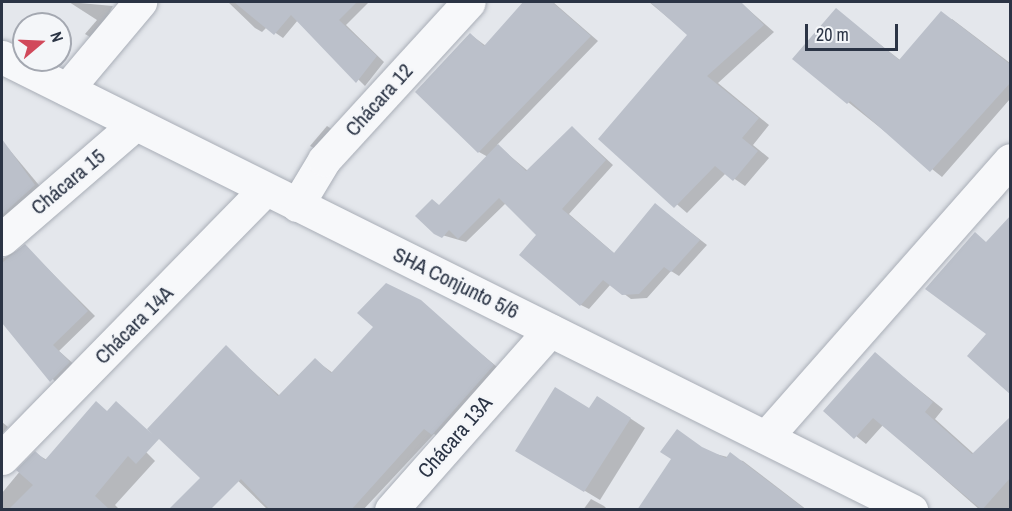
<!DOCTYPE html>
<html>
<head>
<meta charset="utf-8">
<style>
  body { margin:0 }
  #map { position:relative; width:1012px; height:511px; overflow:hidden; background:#e4e7ec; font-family:"Archivo Narrow",sans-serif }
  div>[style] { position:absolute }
  .shadow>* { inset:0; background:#0003 }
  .building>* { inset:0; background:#bbc0ca }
  .roads { filter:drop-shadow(0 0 2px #a9aeb7) drop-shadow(0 0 2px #a9aeb7) }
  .minor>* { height:33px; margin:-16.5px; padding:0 16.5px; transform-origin:16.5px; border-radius:16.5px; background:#f7f8fa }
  span { translate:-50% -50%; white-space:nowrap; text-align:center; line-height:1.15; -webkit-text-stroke:4.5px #f4f6f9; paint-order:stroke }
  .street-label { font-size:21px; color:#2b3445 }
  .frame { position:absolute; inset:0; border:3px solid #2b3445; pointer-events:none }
  .north { position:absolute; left:12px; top:12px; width:60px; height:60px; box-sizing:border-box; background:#f4f6f9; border:2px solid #a4a8b1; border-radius:50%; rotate:71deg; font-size:16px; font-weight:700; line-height:24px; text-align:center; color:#2b3445 }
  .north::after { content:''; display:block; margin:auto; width:21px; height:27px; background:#d1495b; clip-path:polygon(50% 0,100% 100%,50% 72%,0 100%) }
  .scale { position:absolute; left:805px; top:24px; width:93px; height:27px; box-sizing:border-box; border:3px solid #2b3445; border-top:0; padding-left:8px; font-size:18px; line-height:21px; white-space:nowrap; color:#2b3445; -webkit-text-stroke:4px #f4f6f9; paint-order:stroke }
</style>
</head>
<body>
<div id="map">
  <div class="shadow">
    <i style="clip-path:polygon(69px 2px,113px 6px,95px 40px,85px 34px,97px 20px)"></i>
    <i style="clip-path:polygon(228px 2px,369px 2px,346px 25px,384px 62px,365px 86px,298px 20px,283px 38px,267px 27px,262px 32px,255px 28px)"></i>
    <i style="clip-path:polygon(525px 2px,553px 2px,598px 41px,497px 145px,528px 171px,572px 127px,613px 165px,569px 214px,615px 254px,656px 205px,707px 245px,679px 276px,671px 271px,647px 298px,631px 299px,611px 284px,589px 309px,581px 305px,522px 255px,538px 235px,506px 203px,466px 242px,435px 233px,432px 201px,440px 206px,488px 157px,479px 152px,471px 35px,486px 46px)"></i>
    <i style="clip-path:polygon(649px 2px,740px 2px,774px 32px,718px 83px,769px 125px,753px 145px,769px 158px,745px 186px,726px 173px,687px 213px,600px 138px,689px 35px)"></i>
    <i style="clip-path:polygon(836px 10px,900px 60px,952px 19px,1010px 63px,1010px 99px,942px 177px,794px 59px)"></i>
    <i style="clip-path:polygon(327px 126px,336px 132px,316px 149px,310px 146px)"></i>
    <i style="clip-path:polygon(8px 148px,43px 190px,2px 226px,2px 154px)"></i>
    <i style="clip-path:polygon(25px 246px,95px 316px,59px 351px,77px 367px,59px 386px,2px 321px,2px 259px)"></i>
    <i style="clip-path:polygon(420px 302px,503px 372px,443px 439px,434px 434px,363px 510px,268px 510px,166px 411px,226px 347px,280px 396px,315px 360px,333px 373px)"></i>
    <i style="clip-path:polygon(875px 354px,943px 409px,935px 419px,974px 454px,1010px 418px,1010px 510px,980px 510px,883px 425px,866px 444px,825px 411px)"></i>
    <i style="clip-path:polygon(97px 403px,155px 461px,115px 505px,120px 510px,2px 510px,2px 493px,35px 453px,47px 460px)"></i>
    <i style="clip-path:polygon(613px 407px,645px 428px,600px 500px,517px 450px,590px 410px)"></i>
    <i style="clip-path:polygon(2px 422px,8px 427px,2px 434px)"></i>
    <i style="clip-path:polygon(708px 452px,743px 461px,807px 510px,638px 510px)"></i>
    <i style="clip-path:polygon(591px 499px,604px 506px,608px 510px,583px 510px)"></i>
  </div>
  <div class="building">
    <i style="clip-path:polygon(234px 2px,357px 2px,339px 20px,377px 56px,356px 83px,291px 15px,274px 35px)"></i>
    <i style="clip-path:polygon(523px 2px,552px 2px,591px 36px,478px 153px,415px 92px,470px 33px,484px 46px)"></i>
    <i style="clip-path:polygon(650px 2px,741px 2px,764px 25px,707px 76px,759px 118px,742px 138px,758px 151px,733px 181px,715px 166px,674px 208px,598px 139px,687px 35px)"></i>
    <i style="clip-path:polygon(836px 8px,899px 60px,941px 11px,1011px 65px,1011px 82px,930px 172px,850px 101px,847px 104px,792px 59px)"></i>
    <i style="clip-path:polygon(572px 126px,606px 160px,562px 209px,614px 253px,655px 203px,700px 240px,671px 272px,664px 267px,639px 294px,622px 295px,603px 280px,580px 306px,519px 255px,536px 235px,499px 198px,458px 239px,449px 230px,442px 238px,434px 234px,415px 216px,432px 199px,439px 205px,498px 144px,526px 171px)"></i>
    <i style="clip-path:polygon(2px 139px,35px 185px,2px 215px)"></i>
    <i style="clip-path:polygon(1011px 215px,1011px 395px,967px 356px,986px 334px,925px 289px,975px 232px,986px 242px)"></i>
    <i style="clip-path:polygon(25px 244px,88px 311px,53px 345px,70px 362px,50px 382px,2px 323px,2px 263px)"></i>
    <i style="clip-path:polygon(386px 283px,421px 300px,494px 365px,432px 435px,424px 429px,351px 510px,270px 510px,241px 479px,210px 510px,168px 510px,200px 478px,159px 439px,136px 464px,128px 456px,95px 496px,110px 510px,8px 510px,33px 485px,16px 470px,35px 451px,45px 460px,96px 401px,107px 411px,116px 401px,152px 434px,147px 429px,226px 345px,278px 396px,315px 358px,331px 373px,373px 327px,357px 313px)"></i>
    <i style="clip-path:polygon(875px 352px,933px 402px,925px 412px,972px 454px,1011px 416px,1011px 477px,982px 510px,873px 418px,854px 439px,823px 411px)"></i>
    <i style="clip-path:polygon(555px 387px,589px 408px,597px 396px,631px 418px,584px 492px,515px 451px)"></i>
    <i style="clip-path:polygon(677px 429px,702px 447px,726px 458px,730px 452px,806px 510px,637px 510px,671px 459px,660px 452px)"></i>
  </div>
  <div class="roads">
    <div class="minor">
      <i style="left:2px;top:57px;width:1016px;rotate:26.49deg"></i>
      <i style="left:67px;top:89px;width:114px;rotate:-50deg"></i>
      <i style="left:297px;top:205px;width:52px;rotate:-59deg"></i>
      <i style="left:324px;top:160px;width:214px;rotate:-47.5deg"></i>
      <i style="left:2px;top:239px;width:174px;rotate:-40.8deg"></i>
      <i style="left:766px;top:437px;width:369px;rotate:-48.6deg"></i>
      <i style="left:2px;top:458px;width:376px;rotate:-45.6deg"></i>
      <i style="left:391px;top:510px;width:240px;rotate:-48.5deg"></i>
    </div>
  </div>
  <div class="street-label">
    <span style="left:379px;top:100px;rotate:-48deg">Chácara 12</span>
    <span style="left:68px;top:182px;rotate:-40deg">Chácara 15</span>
    <span style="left:456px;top:283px;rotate:26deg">SHA Conjunto 5/6</span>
    <span style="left:134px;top:325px;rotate:-45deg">Chácara 14A</span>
    <span style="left:455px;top:437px;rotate:-49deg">Chácara 13A</span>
  </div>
  <div class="frame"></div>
  <div class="north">N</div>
  <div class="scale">20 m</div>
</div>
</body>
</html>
